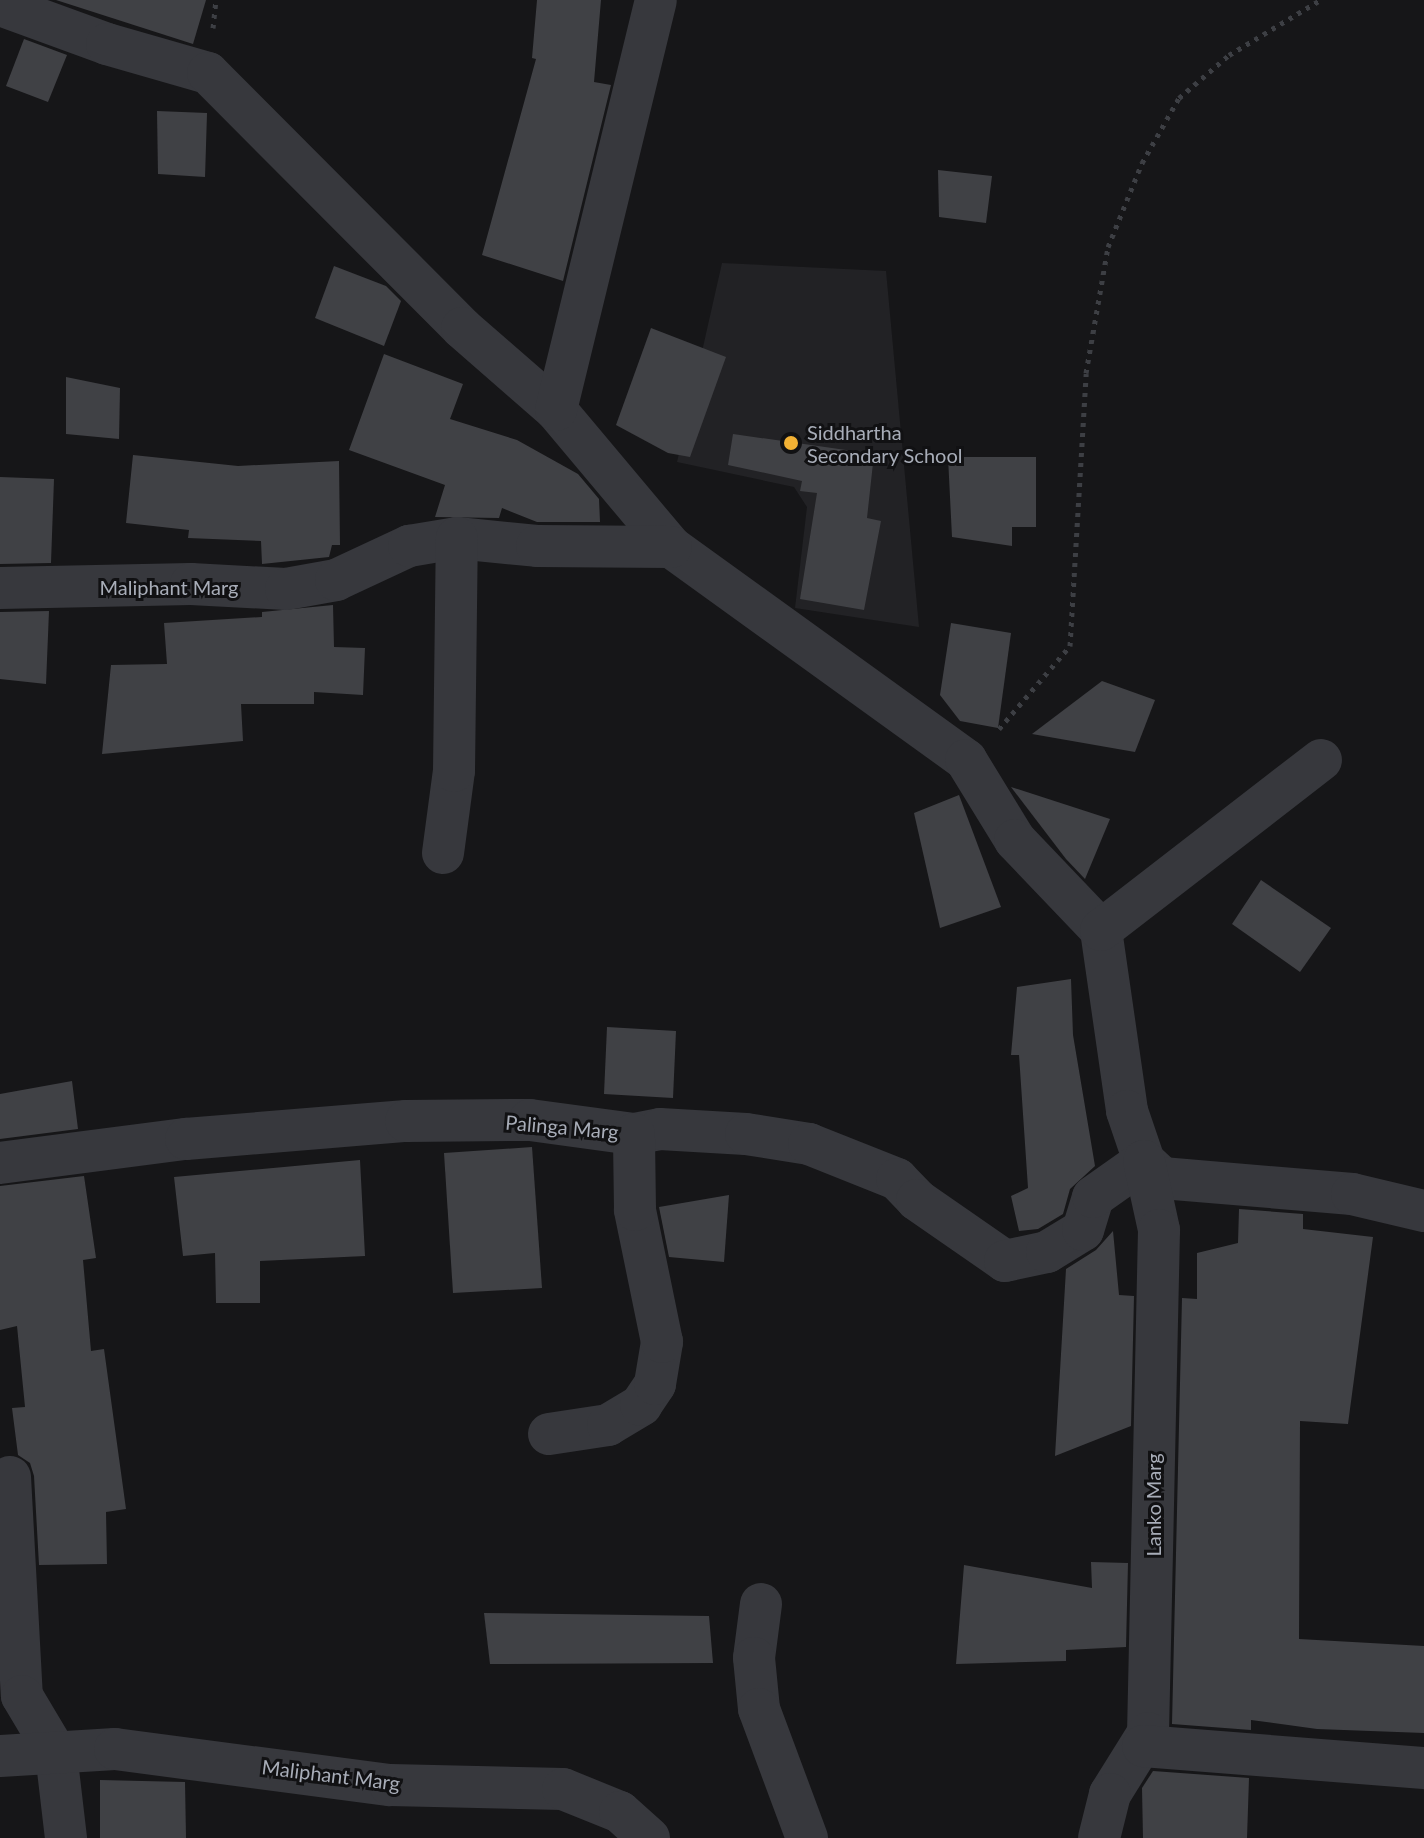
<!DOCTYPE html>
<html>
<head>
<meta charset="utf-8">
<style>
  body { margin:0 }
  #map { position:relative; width:1424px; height:1838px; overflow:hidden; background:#161618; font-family:Lato,sans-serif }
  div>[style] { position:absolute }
  .built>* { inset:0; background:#222225 }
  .building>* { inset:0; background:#404145 }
  .path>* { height:5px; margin-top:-2.5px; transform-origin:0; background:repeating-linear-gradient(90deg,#3d3f44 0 4px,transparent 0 10px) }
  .minor>* { height:42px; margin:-21px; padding:0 21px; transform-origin:21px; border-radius:21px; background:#37383d }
  .dots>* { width:22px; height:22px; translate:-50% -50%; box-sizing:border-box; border:4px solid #111113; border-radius:50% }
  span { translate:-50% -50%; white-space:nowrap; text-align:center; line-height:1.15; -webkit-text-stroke:6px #111113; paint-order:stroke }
  .poi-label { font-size:20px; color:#a8adb8 }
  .left { translate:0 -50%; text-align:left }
  .street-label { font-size:20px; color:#a8adb8 }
</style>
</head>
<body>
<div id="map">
  <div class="built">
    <i style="clip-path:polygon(722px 263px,886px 271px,919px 627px,795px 608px,807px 507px,794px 487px,677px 462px)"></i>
  </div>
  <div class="building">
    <i style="clip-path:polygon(56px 0,206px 0,193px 44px)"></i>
    <i style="clip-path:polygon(537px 0,601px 0,594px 82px,611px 85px,563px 281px,482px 255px,536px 59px,532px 58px)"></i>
    <i style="clip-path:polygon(24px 39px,67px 55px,48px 102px,6px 86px)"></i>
    <i style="clip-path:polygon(157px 111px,207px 113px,205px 177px,158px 174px)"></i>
    <i style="clip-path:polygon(938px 170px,992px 176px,986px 223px,939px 217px)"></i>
    <i style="clip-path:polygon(334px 266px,386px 286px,401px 301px,384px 346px,315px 318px)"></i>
    <i style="clip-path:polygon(651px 328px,726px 357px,690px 457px,668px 453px,616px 425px)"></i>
    <i style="clip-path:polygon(384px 354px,463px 384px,450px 419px,517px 440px,578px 474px,599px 499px,600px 522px,537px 522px,502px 508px,499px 518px,435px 517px,445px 485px,349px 450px)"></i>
    <i style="clip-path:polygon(66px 377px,120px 388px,119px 439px,66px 434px)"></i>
    <i style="clip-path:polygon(733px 434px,874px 454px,867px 518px,881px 521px,864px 610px,800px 599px,817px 493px,800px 491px,802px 481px,728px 465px)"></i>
    <i style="clip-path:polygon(133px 455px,238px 466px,339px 461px,340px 545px,332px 545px,329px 557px,262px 564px,261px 541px,188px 538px,189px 530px,126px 523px)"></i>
    <i style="clip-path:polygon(948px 457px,1036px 457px,1036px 527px,1012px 527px,1012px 546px,952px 537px)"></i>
    <i style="clip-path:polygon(0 477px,54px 479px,51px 563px,0 564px)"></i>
    <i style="clip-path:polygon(333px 605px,334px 647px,365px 648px,363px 695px,314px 692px,314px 704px,241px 704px,243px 741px,102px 754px,111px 665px,167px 664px,164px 623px,262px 617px,262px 612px)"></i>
    <i style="clip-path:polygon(49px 611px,46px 684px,0 679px,0 612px)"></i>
    <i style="clip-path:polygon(951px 623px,1011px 633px,998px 728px,960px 721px,940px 695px)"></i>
    <i style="clip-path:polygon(1102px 681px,1155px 700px,1135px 752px,1032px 734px)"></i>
    <i style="clip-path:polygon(1011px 787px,1110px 819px,1085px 879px,1066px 859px)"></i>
    <i style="clip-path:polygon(959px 795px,1001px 907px,940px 928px,914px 813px)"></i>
    <i style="clip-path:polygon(1261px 880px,1331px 928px,1300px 972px,1232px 924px)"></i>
    <i style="clip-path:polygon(1071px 979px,1073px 1035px,1095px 1166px,1070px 1189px,1063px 1214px,1038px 1229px,1019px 1231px,1011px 1196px,1028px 1188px,1019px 1055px,1011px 1055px,1017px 987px)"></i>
    <i style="clip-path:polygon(607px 1027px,676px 1031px,673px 1098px,604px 1094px)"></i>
    <i style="clip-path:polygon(72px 1081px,78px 1129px,0 1139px,0 1094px)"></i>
    <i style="clip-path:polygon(532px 1147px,542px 1288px,453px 1293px,444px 1153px)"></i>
    <i style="clip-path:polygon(360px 1160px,365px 1256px,260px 1261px,260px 1303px,216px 1303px,215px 1253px,183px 1256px,174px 1177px)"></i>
    <i style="clip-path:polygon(84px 1176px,96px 1258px,83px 1260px,91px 1351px,104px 1349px,126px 1509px,106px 1512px,107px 1564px,39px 1565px,34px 1476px,30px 1463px,18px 1455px,12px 1408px,25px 1407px,17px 1326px,0 1330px,0 1186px)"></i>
    <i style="clip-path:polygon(729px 1195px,724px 1262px,669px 1257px,659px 1207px)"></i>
    <i style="clip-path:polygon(1239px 1209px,1303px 1214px,1303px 1229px,1373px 1237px,1348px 1424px,1300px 1421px,1299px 1639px,1424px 1646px,1424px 1733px,1317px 1729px,1251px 1720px,1251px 1730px,1172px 1724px,1182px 1298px,1197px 1299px,1197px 1253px,1238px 1243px)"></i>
    <i style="clip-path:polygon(1113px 1231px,1119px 1295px,1134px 1296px,1131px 1426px,1055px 1456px,1066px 1269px,1096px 1250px)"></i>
    <i style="clip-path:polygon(1091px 1562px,1128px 1563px,1126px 1647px,1066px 1650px,1066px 1661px,956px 1664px,964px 1565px,1092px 1588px)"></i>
    <i style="clip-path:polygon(484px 1613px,709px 1616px,713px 1663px,490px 1664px)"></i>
    <i style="clip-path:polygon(1153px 1771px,1249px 1778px,1247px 1838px,1143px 1838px,1142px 1788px)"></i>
    <i style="clip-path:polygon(100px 1780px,185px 1782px,186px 1838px,100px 1838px)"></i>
  </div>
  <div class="path">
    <i style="left:213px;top:28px;width:28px;rotate:-84deg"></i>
    <i style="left:999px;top:729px;width:109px;rotate:-49.5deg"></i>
    <i style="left:1070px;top:646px;width:273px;rotate:-86.6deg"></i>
    <i style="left:1086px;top:373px;width:128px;rotate:-80.1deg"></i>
    <i style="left:1108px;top:247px;width:91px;rotate:-68deg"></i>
    <i style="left:1142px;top:163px;width:75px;rotate:-60.4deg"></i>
    <i style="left:1179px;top:98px;width:66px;rotate:-40.7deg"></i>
    <i style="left:1229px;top:55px;width:106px;rotate:-31.1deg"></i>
  </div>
  <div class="minor">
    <i style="left:0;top:5px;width:114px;rotate:20deg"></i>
    <i style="left:107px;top:44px;width:105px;rotate:16deg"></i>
    <i style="left:208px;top:73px;width:360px;rotate:45.1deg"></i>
    <i style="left:462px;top:328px;width:125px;rotate:41.1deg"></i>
    <i style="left:556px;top:410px;width:179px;rotate:50deg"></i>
    <i style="left:671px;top:547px;width:364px;rotate:35.8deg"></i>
    <i style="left:966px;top:760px;width:94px;rotate:58.5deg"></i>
    <i style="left:1015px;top:840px;width:124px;rotate:46.3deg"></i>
    <i style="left:1101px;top:930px;width:183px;rotate:81.8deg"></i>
    <i style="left:1127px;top:1111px;width:53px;rotate:71.2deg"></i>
    <i style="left:1144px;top:1161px;width:25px;rotate:43deg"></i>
    <i style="left:1162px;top:1178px;width:191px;rotate:4.8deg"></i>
    <i style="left:1352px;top:1194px;width:74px;rotate:13.3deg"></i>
    <i style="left:556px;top:410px;width:421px;rotate:-76.3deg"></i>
    <i style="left:0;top:588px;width:191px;rotate:-1.2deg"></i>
    <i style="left:191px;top:584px;width:95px;rotate:3deg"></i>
    <i style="left:286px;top:589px;width:51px;rotate:-10.2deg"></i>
    <i style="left:336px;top:580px;width:81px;rotate:-25deg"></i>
    <i style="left:409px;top:546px;width:49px;rotate:-9.5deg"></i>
    <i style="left:457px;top:538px;width:80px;rotate:5.7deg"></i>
    <i style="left:537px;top:546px;width:134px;rotate:0.4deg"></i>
    <i style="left:443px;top:853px;width:83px;rotate:-82.4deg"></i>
    <i style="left:454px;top:771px;width:233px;rotate:-89.3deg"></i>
    <i style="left:1101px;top:930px;width:278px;rotate:-37.7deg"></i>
    <i style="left:0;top:1163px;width:188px;rotate:-7.4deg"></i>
    <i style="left:186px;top:1139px;width:221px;rotate:-4.7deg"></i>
    <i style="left:406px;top:1121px;width:124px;rotate:-0.5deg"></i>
    <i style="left:530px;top:1120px;width:105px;rotate:7.7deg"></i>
    <i style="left:634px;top:1134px;width:26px;rotate:-11deg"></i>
    <i style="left:660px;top:1129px;width:86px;rotate:3.3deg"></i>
    <i style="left:746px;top:1134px;width:64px;rotate:9deg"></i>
    <i style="left:809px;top:1144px;width:95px;rotate:21.7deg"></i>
    <i style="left:897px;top:1179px;width:29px;rotate:46deg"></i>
    <i style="left:917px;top:1200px;width:107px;rotate:34.7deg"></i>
    <i style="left:1005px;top:1261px;width:43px;rotate:-12.1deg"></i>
    <i style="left:1047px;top:1252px;width:42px;rotate:-31.4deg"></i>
    <i style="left:1083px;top:1230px;width:34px;rotate:-73deg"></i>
    <i style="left:1093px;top:1197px;width:62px;rotate:-35.2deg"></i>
    <i style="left:1144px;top:1161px;width:71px;rotate:77.7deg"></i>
    <i style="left:1159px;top:1230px;width:503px;rotate:91.25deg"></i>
    <i style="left:1148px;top:1733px;width:72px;rotate:121.9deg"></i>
    <i style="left:1110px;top:1794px;width:45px;rotate:104deg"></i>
    <i style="left:549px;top:1434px;width:60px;rotate:-8.7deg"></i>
    <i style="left:608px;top:1425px;width:39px;rotate:-31deg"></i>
    <i style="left:641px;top:1405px;width:25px;rotate:-56deg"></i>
    <i style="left:655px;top:1384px;width:43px;rotate:-80.5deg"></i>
    <i style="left:662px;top:1342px;width:135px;rotate:-101.6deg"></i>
    <i style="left:635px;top:1210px;width:76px;rotate:-90.8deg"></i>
    <i style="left:10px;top:1477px;width:219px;rotate:86.9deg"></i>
    <i style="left:22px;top:1696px;width:66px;rotate:59.2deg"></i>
    <i style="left:56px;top:1753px;width:86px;rotate:83.3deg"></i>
    <i style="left:761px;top:1604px;width:54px;rotate:97.4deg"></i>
    <i style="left:754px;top:1658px;width:51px;rotate:84.4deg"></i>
    <i style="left:759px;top:1709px;width:138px;rotate:69.6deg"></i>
    <i style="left:1143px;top:1746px;width:282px;rotate:4.5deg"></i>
    <i style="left:0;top:1756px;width:115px;rotate:-3.5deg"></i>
    <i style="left:115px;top:1749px;width:277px;rotate:7.5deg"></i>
    <i style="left:390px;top:1785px;width:173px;rotate:1.3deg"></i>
    <i style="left:563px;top:1789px;width:61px;rotate:22deg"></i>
    <i style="left:620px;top:1812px;width:39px;rotate:42deg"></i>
  </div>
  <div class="dots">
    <i style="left:791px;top:443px;background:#f2b134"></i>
  </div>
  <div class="poi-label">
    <span class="left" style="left:807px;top:444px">Siddhartha<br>Secondary School</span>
  </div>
  <div class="street-label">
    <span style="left:169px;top:587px">Maliphant Marg</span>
    <span style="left:562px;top:1127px;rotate:5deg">Palinga Marg</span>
    <span style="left:1153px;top:1505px;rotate:-90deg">Lanko Marg</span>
    <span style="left:331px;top:1775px;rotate:7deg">Maliphant Marg</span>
  </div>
</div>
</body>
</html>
